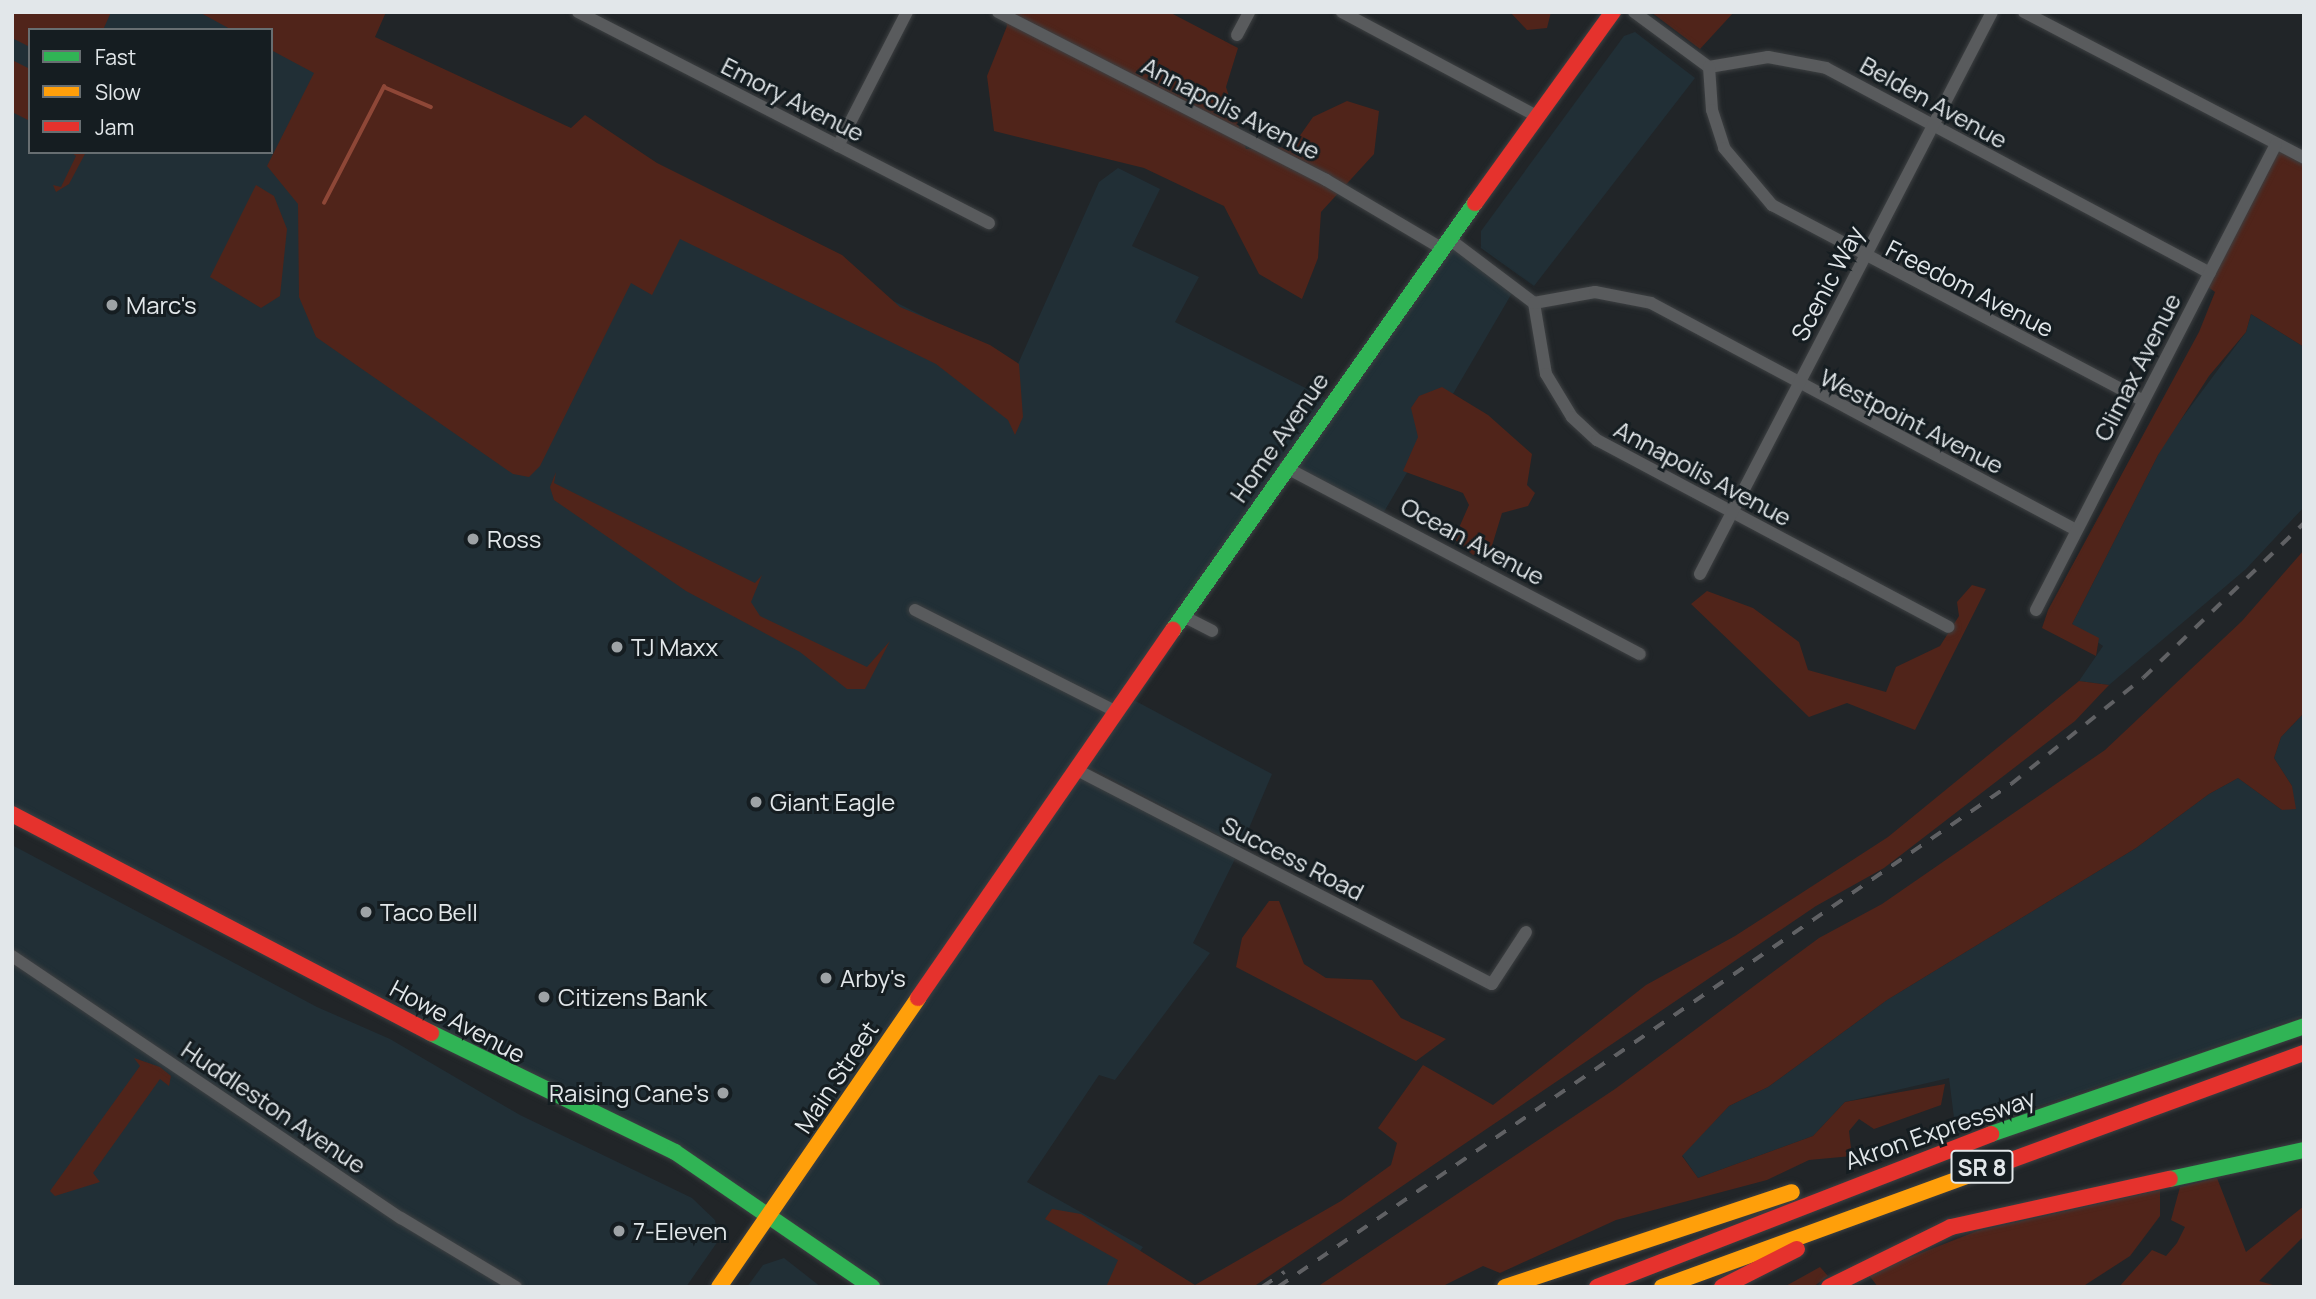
<!DOCTYPE html>
<html>
<head>
<meta charset="utf-8">
<style>
  body { margin:0 }
  #map { position:relative; width:2316px; height:1299px; overflow:hidden; background:#212528; font-family:Manrope,sans-serif }
  div>[style] { position:absolute }
  .built>* { inset:0; background:#212f36 }
  .green>* { inset:0; background:#50241a }
  .stream>* { height:3.5px; margin:-1.75px; padding:0 1.75px; transform-origin:1.75px; border-radius:1.75px; background:#8e4737 }
  .roads { filter:drop-shadow(0 0 2px #3d4042) drop-shadow(0 0 2px #3d4042) }
  .street>* { height:12px; margin:-6px; padding:0 6px; transform-origin:6px; border-radius:6px; background:#595b5d }
  .fast>* { height:16px; margin:-8px; padding:0 8px; transform-origin:8px; border-radius:8px; background:#30b455 }
  .slow>* { height:16px; margin:-8px; padding:0 8px; transform-origin:8px; border-radius:8px; background:#ff9f0a }
  .jam>* { height:16px; margin:-8px; padding:0 8px; transform-origin:8px; border-radius:8px; background:#e5322d }
  .rail>* { height:3.5px; margin-top:-1.75px; transform-origin:0; background:repeating-linear-gradient(90deg,#606164 0 12px,transparent 0 24px) }
  .dots>* { width:19px; height:19px; translate:-50% -50%; box-sizing:border-box; border:4px solid #151d21; border-radius:50% }
  span { translate:-50% -50%; white-space:nowrap; text-align:center; line-height:1.15; -webkit-text-stroke:6px #151d21; paint-order:stroke }
  .shield-label span { padding:2px 5px; background:#151d21; border:2px solid; border-radius:5px; -webkit-text-stroke-width:0 }
  .shield-label { font-size:23px; color:#e2e7ea; font-weight:700 }
  .street-label { font-size:24px; color:#e2e7ea }
  .poi-label { font-size:24px; color:#e2e7ea }
  .left { translate:0 -50%; text-align:left }
  .right { translate:-100% -50%; text-align:right }
  .frame { position:absolute; inset:0; border:14px solid #e2e7ea; pointer-events:none }
  .legend { position:absolute; left:28px; top:28px; width:245px; height:126px; box-sizing:border-box; background:#151d21; border:2px solid #676e71; margin:0; padding:9px 12px; list-style:none; font-size:21px; color:#e2e7ea }
  .legend li { display:flex; align-items:center; gap:14px; height:35px }
  .legend b { width:35px; border:2px solid #676e71 }
</style>
</head>
<body>
<div id="map">
  <div class="built">
    <i style="clip-path:polygon(evenodd,12px 12px,321px 12px,1018px 364px,1099px 182px,1118px 168px,1160px 189px,1132px 246px,1199px 277px,1175px 322px,1331px 401px,1448px 238px,1515px 288px,1381px 517px,1285px 467px,1075px 768px,1238px 853px,1193px 943px,1210px 953px,1115px 1080px,1099px 1075px,1027px 1182px,1143px 1247px,1115px 1287px,873px 1287px,772px 1213px,12px 814px,12px 12px,30px 30px,271px 30px,271px 152px,30px 152px,30px 30px)"></i>
    <i style="clip-path:polygon(1635px 32px,1695px 78px,1534px 286px,1481px 248px,1481px 231px,1624px 36px)"></i>
    <i style="clip-path:polygon(2251px 314px,2304px 347px,2304px 507px,2246px 569px,2109px 685px,2079px 681px,2103px 646px,2072px 624px,2165px 441px,2246px 332px)"></i>
    <i style="clip-path:polygon(1130px 698px,1272px 774px,1241px 847px,1083px 764px)"></i>
    <i style="clip-path:polygon(2304px 713px,2304px 1016px,1956px 1134px,1949px 1078px,1845px 1102px,1813px 1136px,1698px 1178px,1682px 1155px,1729px 1106px,1768px 1087px,1887px 1000px,2136px 848px,2209px 794px,2238px 778px,2282px 810px,2292px 786px,2274px 758px,2281px 737px)"></i>
    <i style="clip-path:polygon(12px 845px,317px 1007px,390px 1039px,520px 1115px,692px 1198px,715px 1220px,718px 1241px,686px 1287px,12px 1287px)"></i>
    <i style="clip-path:polygon(784px 1258px,821px 1287px,747px 1287px,763px 1265px)"></i>
  </div>
  <div class="green">
    <i style="clip-path:polygon(12px 12px,111px 12px,103px 30px,30px 30px,30px 47px,12px 38px)"></i>
    <i style="clip-path:polygon(199px 12px,386px 12px,375px 37px,571px 128px,585px 115px,657px 163px,842px 255px,900px 307px,990px 345px,1019px 364px,1023px 417px,1015px 435px,1008px 420px,936px 364px,680px 239px,652px 295px,631px 283px,540px 466px,529px 477px,513px 474px,316px 337px,299px 297px,298px 204px,267px 166px,314px 73px,271px 50px,271px 30px,232px 30px)"></i>
    <i style="clip-path:polygon(1004px 12px,1169px 12px,1238px 48px,1226px 87px,1246px 149px,1292px 147px,1313px 117px,1347px 101px,1379px 111px,1374px 154px,1321px 212px,1318px 258px,1302px 299px,1259px 274px,1224px 206px,1144px 168px,994px 131px,987px 76px,1007px 26px)"></i>
    <i style="clip-path:polygon(1510px 12px,1551px 12px,1547px 28px,1527px 30px)"></i>
    <i style="clip-path:polygon(1651px 12px,1734px 12px,1700px 49px)"></i>
    <i style="clip-path:polygon(12px 60px,30px 69px,30px 121px,12px 112px)"></i>
    <i style="clip-path:polygon(2276px 144px,2304px 159px,2304px 347px,2251px 314px,2246px 332px,2209px 376px,2158px 455px,2072px 624px,2099px 638px,2096px 656px,2042px 628px,2048px 610px,2199px 332px,2215px 292px,2204px 284px)"></i>
    <i style="clip-path:polygon(71px 152px,86px 152px,69px 184px,56px 192px,53px 185px,61px 187px,76px 156px)"></i>
    <i style="clip-path:polygon(256px 185px,274px 196px,287px 229px,280px 296px,261px 308px,210px 277px)"></i>
    <i style="clip-path:polygon(1442px 387px,1488px 415px,1532px 454px,1527px 485px,1535px 493px,1528px 506px,1502px 513px,1491px 549px,1473px 555px,1454px 539px,1469px 505px,1463px 493px,1403px 471px,1418px 437px,1411px 408px,1419px 396px)"></i>
    <i style="clip-path:polygon(556px 472px,554px 483px,755px 583px,762px 575px,751px 602px,760px 616px,867px 667px,890px 641px,865px 689px,847px 689px,800px 652px,686px 591px,554px 500px,550px 487px)"></i>
    <i style="clip-path:polygon(2304px 550px,2304px 713px,2281px 737px,2274px 758px,2292px 786px,2296px 809px,2282px 810px,2238px 778px,2209px 794px,2136px 848px,1887px 1000px,1768px 1087px,1729px 1106px,1682px 1156px,1698px 1178px,1813px 1136px,1845px 1102px,1945px 1084px,1941px 1105px,1874px 1129px,1859px 1119px,1849px 1131px,1852px 1156px,1809px 1160px,1767px 1180px,1616px 1220px,1500px 1273px,1483px 1266px,1441px 1287px,1317px 1287px,1615px 1089px,1819px 938px,1882px 904px,2105px 750px,2242px 621px)"></i>
    <i style="clip-path:polygon(1972px 585px,1986px 589px,1915px 730px,1847px 703px,1809px 717px,1691px 604px,1707px 591px,1753px 608px,1799px 642px,1808px 670px,1886px 692px,1896px 667px,1940px 646px,1959px 616px,1957px 602px)"></i>
    <i style="clip-path:polygon(2079px 681px,2109px 685px,2075px 721px,1884px 868px,1816px 906px,1253px 1287px,1106px 1287px,1118px 1260px,1045px 1219px,1052px 1209px,1081px 1214px,1195px 1285px,1341px 1201px,1391px 1165px,1397px 1143px,1378px 1128px,1423px 1065px,1493px 1105px,1646px 985px,1735px 936px,1888px 837px)"></i>
    <i style="clip-path:polygon(1269px 901px,1279px 901px,1304px 964px,1326px 978px,1372px 980px,1401px 1018px,1446px 1039px,1416px 1061px,1236px 967px,1242px 938px)"></i>
    <i style="clip-path:polygon(134px 1058px,160px 1067px,171px 1076px,169px 1086px,160px 1079px,93px 1173px,100px 1182px,55px 1196px,50px 1191px,140px 1066px)"></i>
    <i style="clip-path:polygon(2217px 1178px,2246px 1252px,2304px 1206px,2304px 1236px,2259px 1281px,2280px 1287px,2119px 1287px,2152px 1250px,2166px 1256px,2177px 1243px,2185px 1227px,2171px 1220px,2180px 1187px)"></i>
    <i style="clip-path:polygon(2160px 1190px,2160px 1216px,2130px 1256px,2082px 1287px,1878px 1287px,1868px 1274px,1977px 1231px)"></i>
    <i style="clip-path:polygon(1820px 1267px,1828px 1276px,1813px 1287px,1784px 1287px)"></i>
  </div>
  <div class="stream">
    <i style="left:324px;top:203px;width:131px;rotate:-62.7deg"></i>
    <i style="left:384px;top:87px;width:51px;rotate:23.1deg"></i>
  </div>
  <div class="roads">
    <div class="street">
      <i style="left:578px;top:12px;width:462px;rotate:27.2deg"></i>
      <i style="left:998px;top:12px;width:369px;rotate:27.1deg"></i>
      <i style="left:1326px;top:180px;width:134px;rotate:30.6deg"></i>
      <i style="left:1342px;top:12px;width:221px;rotate:28.1deg"></i>
      <i style="left:1634px;top:12px;width:93px;rotate:36.3deg"></i>
      <i style="left:1709px;top:67px;width:60px;rotate:-9.6deg"></i>
      <i style="left:1768px;top:57px;width:59px;rotate:10.7deg"></i>
      <i style="left:1826px;top:68px;width:435px;rotate:28.1deg"></i>
      <i style="left:2024px;top:12px;width:316px;rotate:27.5deg"></i>
      <i style="left:1237px;top:35px;width:26px;rotate:-62deg"></i>
      <i style="left:1709px;top:67px;width:43px;rotate:86deg"></i>
      <i style="left:1712px;top:110px;width:40px;rotate:72deg"></i>
      <i style="left:1724px;top:148px;width:75px;rotate:49.9deg"></i>
      <i style="left:1772px;top:205px;width:418px;rotate:27.8deg"></i>
      <i style="left:838px;top:146px;width:151px;rotate:-62.8deg"></i>
      <i style="left:1448px;top:238px;width:108px;rotate:37.1deg"></i>
      <i style="left:1534px;top:303px;width:72px;rotate:80.4deg"></i>
      <i style="left:1546px;top:374px;width:50px;rotate:58.8deg"></i>
      <i style="left:1572px;top:417px;width:34px;rotate:43deg"></i>
      <i style="left:1597px;top:440px;width:398px;rotate:28deg"></i>
      <i style="left:1534px;top:303px;width:62px;rotate:-10.2deg"></i>
      <i style="left:1595px;top:292px;width:57px;rotate:11.1deg"></i>
      <i style="left:1651px;top:303px;width:482px;rotate:28.1deg"></i>
      <i style="left:1285px;top:467px;width:401px;rotate:27.8deg"></i>
      <i style="left:1700px;top:574px;width:633px;rotate:-62.54deg"></i>
      <i style="left:915px;top:610px;width:224px;rotate:26.8deg"></i>
      <i style="left:2036px;top:610px;width:524px;rotate:-62.75deg"></i>
      <i style="left:1181px;top:615px;width:35px;rotate:27deg"></i>
      <i style="left:1075px;top:769px;width:469px;rotate:27.3deg"></i>
      <i style="left:1492px;top:984px;width:62px;rotate:-56.8deg"></i>
      <i style="left:12px;top:956px;width:469px;rotate:34deg"></i>
      <i style="left:401px;top:1218px;width:134px;rotate:31deg"></i>
    </div>
    <div class="fast">
      <i style="left:1173px;top:630px;width:523px;rotate:-54.73deg"></i>
      <i style="left:431px;top:1033px;width:271px;rotate:26deg"></i>
      <i style="left:675px;top:1152px;width:239px;rotate:34.4deg"></i>
      <i style="left:1991px;top:1134px;width:331px;rotate:-19deg"></i>
      <i style="left:2170px;top:1179px;width:137px;rotate:-12.2deg"></i>
    </div>
    <div class="slow">
      <i style="left:719px;top:1287px;width:351px;rotate:-55.4deg"></i>
      <i style="left:1505px;top:1287px;width:302px;rotate:-18.3deg"></i>
      <i style="left:1662px;top:1287px;width:331px;rotate:-20deg"></i>
    </div>
    <div class="jam">
      <i style="left:1475px;top:203px;width:236px;rotate:-54.2deg"></i>
      <i style="left:12px;top:814px;width:473px;rotate:27.6deg"></i>
      <i style="left:918px;top:998px;width:448px;rotate:-55.3deg"></i>
      <i style="left:1973px;top:1174px;width:352px;rotate:-20.1deg"></i>
      <i style="left:1597px;top:1287px;width:423px;rotate:-21.2deg"></i>
      <i style="left:1722px;top:1287px;width:84px;rotate:-26.9deg"></i>
      <i style="left:1829px;top:1287px;width:136px;rotate:-26.2deg"></i>
      <i style="left:1951px;top:1227px;width:224px;rotate:-12.4deg"></i>
    </div>
  </div>
  <div class="rail">
    <i style="left:1262px;top:1287px;width:27px;rotate:-34deg"></i>
    <i style="left:1278px;top:1287px;width:889px;rotate:-34.46deg"></i>
    <i style="left:2011px;top:784px;width:169px;rotate:-38.8deg"></i>
    <i style="left:2143px;top:678px;width:223px;rotate:-43.9deg"></i>
  </div>
  <div class="dots">
    <i style="left:112px;top:305px;background:#9ea3a6"></i>
    <i style="left:473px;top:539px;background:#9ea3a6"></i>
    <i style="left:617px;top:647px;background:#9ea3a6"></i>
    <i style="left:756px;top:802px;background:#9ea3a6"></i>
    <i style="left:366px;top:912px;background:#9ea3a6"></i>
    <i style="left:826px;top:978px;background:#9ea3a6"></i>
    <i style="left:544px;top:997px;background:#9ea3a6"></i>
    <i style="left:723px;top:1093px;background:#9ea3a6"></i>
    <i style="left:619px;top:1231px;background:#9ea3a6"></i>
  </div>
  <div class="shield-label">
    <span style="left:1982px;top:1167px">SR 8</span>
  </div>
  <div class="street-label">
    <span style="left:793px;top:99px;rotate:27deg">Emory Avenue</span>
    <span style="left:1934px;top:102px;rotate:29deg">Belden Avenue</span>
    <span style="left:1231px;top:108px;rotate:27deg">Annapolis Avenue</span>
    <span style="left:1827px;top:283px;rotate:-62deg">Scenic Way</span>
    <span style="left:1970px;top:288px;rotate:27deg">Freedom Avenue</span>
    <span style="left:2137px;top:367px;rotate:-63deg">Climax Avenue</span>
    <span style="left:1912px;top:421px;rotate:27deg">Westpoint Avenue</span>
    <span style="left:1279px;top:437px;rotate:-55deg">Home Avenue</span>
    <span style="left:1703px;top:473px;rotate:28deg">Annapolis Avenue</span>
    <span style="left:1473px;top:541px;rotate:28deg">Ocean Avenue</span>
    <span style="left:1293px;top:858px;rotate:27deg">Success Road</span>
    <span style="left:458px;top:1021px;rotate:28deg">Howe Avenue</span>
    <span style="left:836px;top:1077px;rotate:-56deg">Main Street</span>
    <span style="left:274px;top:1107px;rotate:34deg">Huddleston Avenue</span>
    <span style="left:1940px;top:1129px;rotate:-19deg">Akron Expressway</span>
  </div>
  <div class="poi-label">
    <span class="left" style="left:126px;top:305px">Marc's</span>
    <span class="left" style="left:487px;top:539px">Ross</span>
    <span class="left" style="left:631px;top:647px">TJ Maxx</span>
    <span class="left" style="left:770px;top:802px">Giant Eagle</span>
    <span class="left" style="left:380px;top:912px">Taco Bell</span>
    <span class="left" style="left:840px;top:978px">Arby's</span>
    <span class="left" style="left:558px;top:997px">Citizens Bank</span>
    <span class="right" style="left:709px;top:1093px">Raising Cane's</span>
    <span class="left" style="left:633px;top:1231px">7-Eleven</span>
  </div>
  <div class="frame"></div>
  <ul class="legend">
  <li><b style="height:9px;background:#30b455"></b>Fast</li>
  <li><b style="height:9px;background:#ff9f0a"></b>Slow</li>
  <li><b style="height:9px;background:#e5322d"></b>Jam</li>
  </ul>
</div>
</body>
</html>
